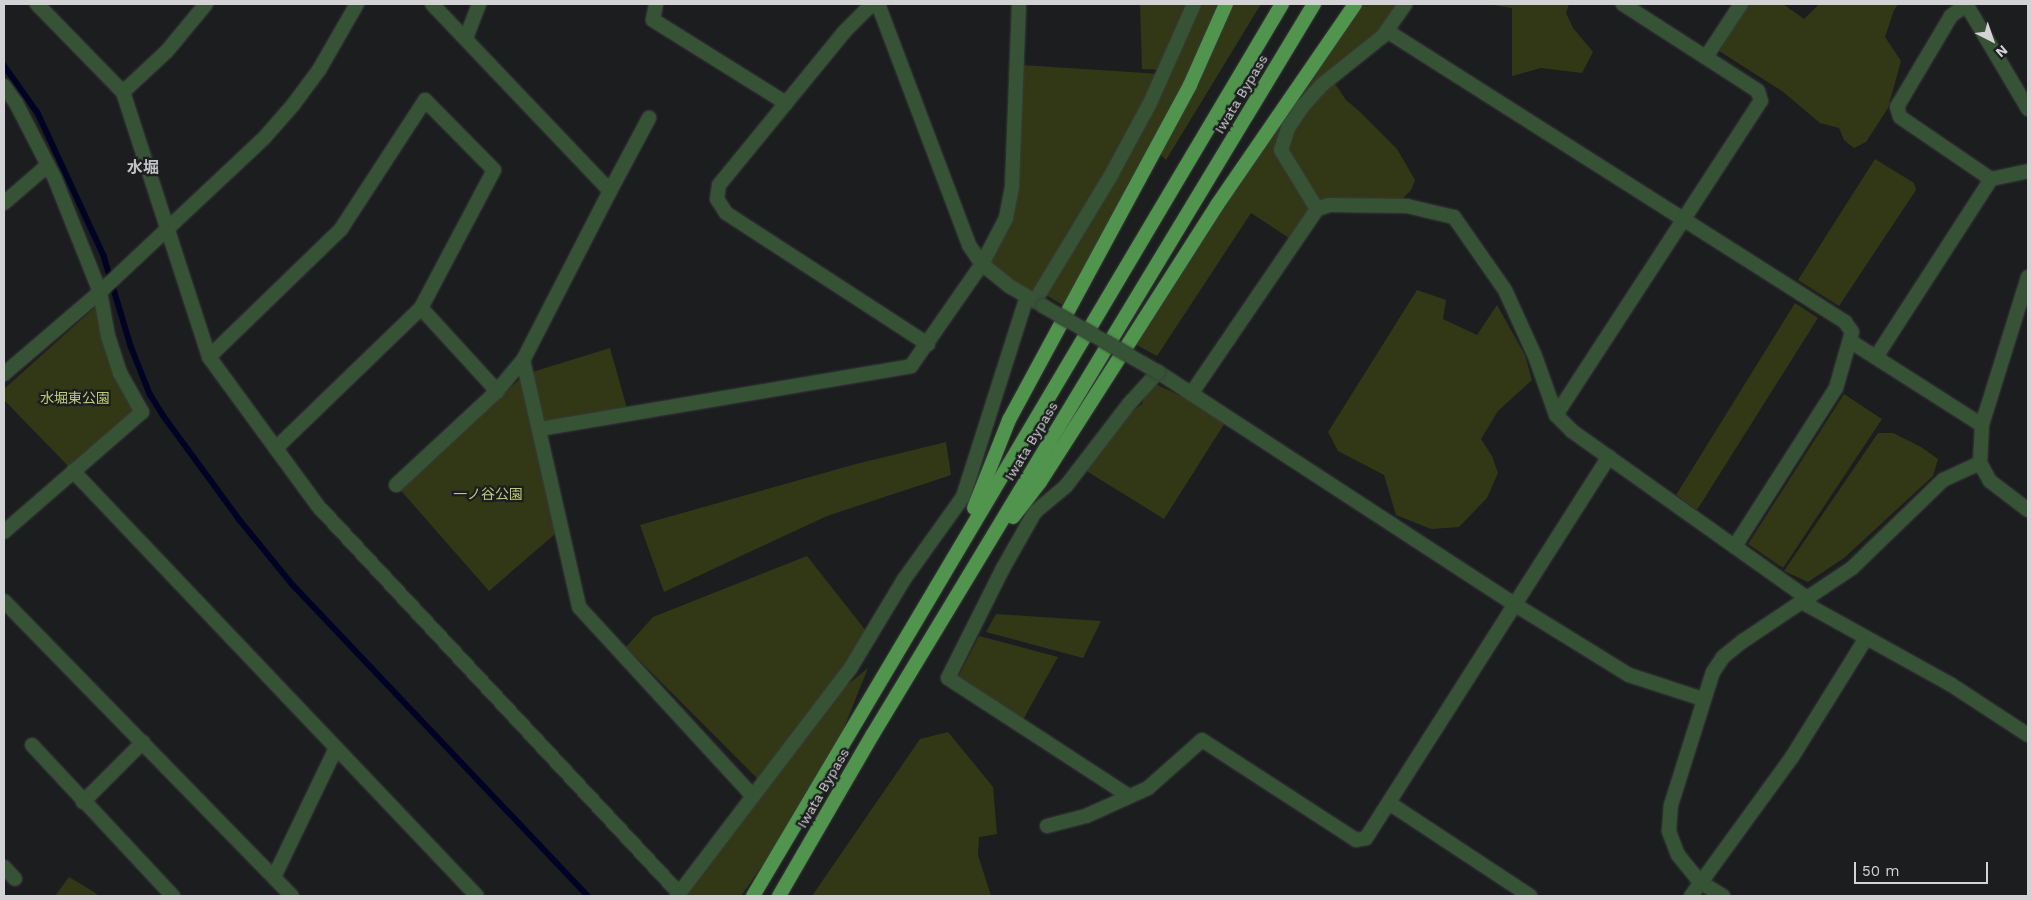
<!DOCTYPE html>
<html>
<head>
<meta charset="utf-8">
<style>
  body { margin:0 }
  #map { position:relative; width:2032px; height:900px; overflow:hidden; background:#1c1d1f; font-family:"Work Sans","Noto Sans JP",sans-serif }
  div>[style] { position:absolute }
  .green>* { inset:0; background:#323816 }
  .stream>* { height:5.5px; margin:-2.75px; padding:0 2.75px; transform-origin:2.75px; border-radius:2.75px; background:#000324 }
  .roads { filter:drop-shadow(0 0 1px #393a3c) drop-shadow(0 0 1px #393a3c) }
  .minor>* { height:14px; margin:-7px; padding:0 7px; transform-origin:7px; border-radius:7px; background:#365335 }
  .tertiary>* { height:14px; margin:-7px; padding:0 7px; transform-origin:7px; border-radius:7px; background:#365335 }
  .trunk>* { height:14px; margin:-7px; padding:0 7px; transform-origin:7px; border-radius:7px; background:#50944d }
  .bridges { filter:drop-shadow(0 0 1px #393a3c) drop-shadow(0 0 1px #393a3c) }
  .tertiary-bridge>* { height:14px; margin:-7px; padding:0 7px; transform-origin:7px; border-radius:7px; background:#365335 }
  span { translate:-50% -50%; white-space:nowrap; text-align:center; line-height:1.15; -webkit-text-stroke:4.5px #1c1d1f; paint-order:stroke }
  .street-label { font-size:14px; color:#d3d3d5 }
  .park-label { font-size:14px; color:#bcca7a }
  .quarter-label { font-size:16px; color:#c0c2c5; font-weight:700 }
  .frame { position:absolute; inset:0; border:5px solid #d3d3d5; pointer-events:none }
  .north { position:absolute; left:1967px; top:15px; width:50px; height:50px; -webkit-text-stroke:4px #1c1d1f; paint-order:stroke; rotate:139deg; font-size:14px; font-weight:700; line-height:20px; text-align:center; color:#d3d3d5 }
  .north::after { content:''; display:block; margin:auto; width:18px; height:22px; background:#d3d3d5; clip-path:polygon(50% 0,100% 100%,50% 72%,0 100%) }
  .scale { position:absolute; left:1854px; top:862px; width:134px; height:22px; box-sizing:border-box; border:2px solid #d3d3d5; border-top:0; padding-left:6px; font-size:15px; line-height:18px; white-space:nowrap; color:#d3d3d5; -webkit-text-stroke:4px #1c1d1f; paint-order:stroke }
</style>
</head>
<body>
<div id="map">
  <div class="green">
    <i style="clip-path:polygon(1140px 4px,1219px 4px,1177px 109px,1066px 307px,1041px 292px,1027px 297px,982px 264px,1006px 214px,1022px 65px,1161px 74px,1164px 70px,1142px 69px)"></i>
    <i style="clip-path:polygon(1226px 4px,1261px 4px,1166px 160px,1160px 154px)"></i>
    <i style="clip-path:polygon(1361px 4px,1405px 4px,1383px 36px,1331px 78px,1346px 100px,1359px 111px,1397px 149px,1415px 180px,1411px 190px,1396px 206px,1329px 205px,1295px 242px,1251px 213px,1157px 356px,1135px 344px,1253px 151px)"></i>
    <i style="clip-path:polygon(1487px 4px,1569px 4px,1566px 13px,1573px 28px,1593px 52px,1582px 73px,1541px 68px,1512px 76px,1512px 8px)"></i>
    <i style="clip-path:polygon(1749px 4px,1783px 4px,1804px 19px,1819px 4px,1898px 4px,1894px 10px,1885px 37px,1901px 61px,1888px 108px,1866px 142px,1854px 148px,1844px 140px,1839px 128px,1820px 123px,1782px 91px,1719px 51px)"></i>
    <i style="clip-path:polygon(1875px 159px,1914px 183px,1916px 190px,1839px 306px,1798px 280px)"></i>
    <i style="clip-path:polygon(1417px 290px,1446px 300px,1443px 319px,1477px 335px,1497px 305px,1525px 355px,1532px 380px,1498px 411px,1481px 439px,1492px 456px,1498px 473px,1487px 498px,1459px 527px,1431px 529px,1396px 515px,1384px 475px,1338px 451px,1328px 432px)"></i>
    <i style="clip-path:polygon(102px 301px,117px 363px,142px 412px,73px 471px,4px 400px,4px 389px)"></i>
    <i style="clip-path:polygon(1795px 303px,1818px 318px,1697px 510px,1676px 495px)"></i>
    <i style="clip-path:polygon(610px 348px,628px 412px,540px 429px,562px 528px,489px 591px,396px 485px,526px 374px)"></i>
    <i style="clip-path:polygon(1149px 381px,1228px 418px,1164px 519px,1080px 467px,1112px 425px,1142px 404px)"></i>
    <i style="clip-path:polygon(1844px 394px,1882px 419px,1783px 568px,1748px 544px)"></i>
    <i style="clip-path:polygon(1878px 433px,1893px 433px,1921px 447px,1938px 459px,1933px 476px,1844px 558px,1808px 582px,1784px 571px)"></i>
    <i style="clip-path:polygon(946px 442px,951px 475px,827px 516px,664px 592px,640px 525px,856px 464px)"></i>
    <i style="clip-path:polygon(807px 556px,870px 636px,823px 705px,868px 668px,825px 775px,741px 896px,681px 896px,762px 783px,626px 647px,653px 617px)"></i>
    <i style="clip-path:polygon(996px 614px,1101px 621px,1083px 658px,986px 632px)"></i>
    <i style="clip-path:polygon(979px 636px,1058px 657px,1020px 725px,955px 683px)"></i>
    <i style="clip-path:polygon(948px 732px,993px 787px,997px 834px,979px 837px,978px 855px,991px 896px,812px 896px,920px 739px)"></i>
    <i style="clip-path:polygon(69px 877px,94px 892px,99px 896px,55px 896px)"></i>
  </div>
  <div class="stream">
    <i style="left:4px;top:65px;width:59px;rotate:54.7deg"></i>
    <i style="left:38px;top:113px;width:157px;rotate:65.2deg"></i>
    <i style="left:104px;top:256px;width:94px;rotate:73.3deg"></i>
    <i style="left:131px;top:346px;width:52px;rotate:68.4deg"></i>
    <i style="left:150px;top:394px;width:25px;rotate:58deg"></i>
    <i style="left:163px;top:415px;width:129px;rotate:53.8deg"></i>
    <i style="left:239px;top:519px;width:85px;rotate:50.7deg"></i>
    <i style="left:293px;top:585px;width:429px;rotate:46.5deg"></i>
  </div>
  <div class="roads">
    <div class="minor">
      <i style="left:37px;top:4px;width:123px;rotate:45.7deg"></i>
      <i style="left:123px;top:92px;width:279px;rotate:72deg"></i>
      <i style="left:209px;top:357px;width:185px;rotate:53.8deg"></i>
      <i style="left:318px;top:506px;width:529px;rotate:46.99deg"></i>
      <i style="left:432px;top:4px;width:258px;rotate:46.4deg"></i>
      <i style="left:610px;top:191px;width:190px;rotate:117.2deg"></i>
      <i style="left:523px;top:360px;width:253px;rotate:77.2deg"></i>
      <i style="left:579px;top:607px;width:257px;rotate:47.4deg"></i>
      <i style="left:656px;top:4px;width:16px;rotate:101deg"></i>
      <i style="left:653px;top:20px;width:157px;rotate:32deg"></i>
      <i style="left:872px;top:4px;width:38px;rotate:135deg"></i>
      <i style="left:845px;top:31px;width:199px;rotate:129.3deg"></i>
      <i style="left:719px;top:185px;width:14px;rotate:98deg"></i>
      <i style="left:717px;top:199px;width:17px;rotate:57deg"></i>
      <i style="left:726px;top:213px;width:241px;rotate:33deg"></i>
      <i style="left:1966px;top:5px;width:19px;rotate:144deg"></i>
      <i style="left:1951px;top:16px;width:106px;rotate:120.7deg"></i>
      <i style="left:1897px;top:107px;width:10px;rotate:73deg"></i>
      <i style="left:1900px;top:117px;width:110px;rotate:34.3deg"></i>
      <i style="left:1387px;top:31px;width:543px;rotate:32.43deg"></i>
      <i style="left:1845px;top:322px;width:12px;rotate:55deg"></i>
      <i style="left:1852px;top:332px;width:58px;rotate:105.9deg"></i>
      <i style="left:1836px;top:388px;width:188px;rotate:122.6deg"></i>
      <i style="left:466px;top:38px;width:36px;rotate:-69deg"></i>
      <i style="left:1706px;top:57px;width:64px;rotate:-56.6deg"></i>
      <i style="left:4px;top:86px;width:21px;rotate:55deg"></i>
      <i style="left:16px;top:103px;width:85px;rotate:62.8deg"></i>
      <i style="left:55px;top:179px;width:122px;rotate:68.3deg"></i>
      <i style="left:100px;top:292px;width:45px;rotate:79.7deg"></i>
      <i style="left:108px;top:336px;width:39px;rotate:72deg"></i>
      <i style="left:120px;top:373px;width:45px;rotate:60.6deg"></i>
      <i style="left:142px;top:412px;width:183px;rotate:139deg"></i>
      <i style="left:123px;top:92px;width:60px;rotate:-43deg"></i>
      <i style="left:167px;top:51px;width:61px;rotate:-50.3deg"></i>
      <i style="left:610px;top:191px;width:83px;rotate:-61.9deg"></i>
      <i style="left:4px;top:203px;width:58px;rotate:-40.8deg"></i>
      <i style="left:1317px;top:209px;width:69px;rotate:-121.4deg"></i>
      <i style="left:1281px;top:150px;width:23px;rotate:-72deg"></i>
      <i style="left:1288px;top:128px;width:25px;rotate:-56deg"></i>
      <i style="left:1302px;top:107px;width:31px;rotate:-48deg"></i>
      <i style="left:1323px;top:84px;width:77px;rotate:-38.7deg"></i>
      <i style="left:1383px;top:36px;width:39px;rotate:-55deg"></i>
      <i style="left:1035px;top:301px;width:145px;rotate:-58.8deg"></i>
      <i style="left:1110px;top:177px;width:84px;rotate:-61.6deg"></i>
      <i style="left:1150px;top:103px;width:108px;rotate:-66deg"></i>
      <i style="left:421px;top:308px;width:113px;rotate:47.5deg"></i>
      <i style="left:1850px;top:341px;width:156px;rotate:32.5deg"></i>
      <i style="left:209px;top:357px;width:184px;rotate:-44.1deg"></i>
      <i style="left:341px;top:229px;width:154px;rotate:-56.9deg"></i>
      <i style="left:425px;top:100px;width:98px;rotate:45.4deg"></i>
      <i style="left:494px;top:170px;width:156px;rotate:117.9deg"></i>
      <i style="left:421px;top:308px;width:202px;rotate:136deg"></i>
      <i style="left:1876px;top:357px;width:212px;rotate:-57.1deg"></i>
      <i style="left:1991px;top:179px;width:38px;rotate:-12deg"></i>
      <i style="left:1191px;top:394px;width:224px;rotate:-55.7deg"></i>
      <i style="left:1317px;top:209px;width:13px;rotate:-18deg"></i>
      <i style="left:1329px;top:205px;width:78px;rotate:0.7deg"></i>
      <i style="left:1407px;top:206px;width:48px;rotate:13.2deg"></i>
      <i style="left:1454px;top:217px;width:89px;rotate:55.1deg"></i>
      <i style="left:1505px;top:290px;width:72px;rotate:65.6deg"></i>
      <i style="left:1535px;top:356px;width:63px;rotate:70.4deg"></i>
      <i style="left:1556px;top:415px;width:23px;rotate:45deg"></i>
      <i style="left:1572px;top:431px;width:288px;rotate:35.4deg"></i>
      <i style="left:1556px;top:415px;width:375px;rotate:-56.9deg"></i>
      <i style="left:1761px;top:101px;width:10px;rotate:-107deg"></i>
      <i style="left:1758px;top:91px;width:161px;rotate:-147.2deg"></i>
      <i style="left:540px;top:429px;width:376px;rotate:-9.6deg"></i>
      <i style="left:911px;top:366px;width:124px;rotate:-55.2deg"></i>
      <i style="left:982px;top:264px;width:52px;rotate:-62.4deg"></i>
      <i style="left:1006px;top:218px;width:33px;rotate:-79deg"></i>
      <i style="left:1012px;top:186px;width:182px;rotate:-87.8deg"></i>
      <i style="left:73px;top:471px;width:586px;rotate:46.45deg"></i>
      <i style="left:396px;top:485px;width:138px;rotate:-42.9deg"></i>
      <i style="left:497px;top:391px;width:40px;rotate:-50deg"></i>
      <i style="left:1802px;top:602px;width:169px;rotate:29deg"></i>
      <i style="left:1950px;top:684px;width:93px;rotate:33.2deg"></i>
      <i style="left:32px;top:745px;width:207px;rotate:47deg"></i>
      <i style="left:1129px;top:796px;width:216px;rotate:-146.9deg"></i>
      <i style="left:948px;top:678px;width:121px;rotate:-63.4deg"></i>
      <i style="left:1002px;top:570px;width:67px;rotate:-60.4deg"></i>
      <i style="left:1035px;top:512px;width:40px;rotate:-40deg"></i>
      <i style="left:1066px;top:486px;width:103px;rotate:-52.5deg"></i>
      <i style="left:1129px;top:404px;width:43px;rotate:-47.8deg"></i>
      <i style="left:83px;top:802px;width:85px;rotate:-45deg"></i>
      <i style="left:1389px;top:803px;width:169px;rotate:33.4deg"></i>
      <i style="left:1047px;top:826px;width:40px;rotate:-14.4deg"></i>
      <i style="left:1086px;top:816px;width:68px;rotate:-24.3deg"></i>
      <i style="left:1148px;top:788px;width:72px;rotate:-41.6deg"></i>
      <i style="left:1202px;top:740px;width:184px;rotate:33deg"></i>
      <i style="left:1356px;top:840px;width:10px;rotate:-11deg"></i>
      <i style="left:1366px;top:838px;width:452px;rotate:-57.5deg"></i>
      <i style="left:4px;top:867px;width:16px;rotate:47deg"></i>
      <i style="left:274px;top:877px;width:143px;rotate:-64.3deg"></i>
      <i style="left:677px;top:896px;width:285px;rotate:-52.7deg"></i>
      <i style="left:850px;top:669px;width:106px;rotate:-58.9deg"></i>
      <i style="left:905px;top:578px;width:100px;rotate:-54.4deg"></i>
      <i style="left:963px;top:497px;width:210px;rotate:-72.3deg"></i>
      <i style="left:1691px;top:896px;width:172px;rotate:-54deg"></i>
      <i style="left:1792px;top:757px;width:140px;rotate:-58.1deg"></i>
    </div>
    <div class="tertiary">
      <i style="left:878px;top:4px;width:258px;rotate:69.3deg"></i>
      <i style="left:969px;top:245px;width:23px;rotate:56deg"></i>
      <i style="left:982px;top:264px;width:35px;rotate:39deg"></i>
      <i style="left:1009px;top:286px;width:39px;rotate:30deg"></i>
      <i style="left:1966px;top:4px;width:122px;rotate:59.4deg"></i>
      <i style="left:2028px;top:277px;width:155px;rotate:107.3deg"></i>
      <i style="left:1982px;top:425px;width:38px;rotate:93deg"></i>
      <i style="left:1980px;top:463px;width:21px;rotate:61deg"></i>
      <i style="left:1990px;top:481px;width:48px;rotate:37.3deg"></i>
      <i style="left:1158px;top:372px;width:425px;rotate:33.1deg"></i>
      <i style="left:1514px;top:604px;width:135px;rotate:31.7deg"></i>
      <i style="left:1629px;top:675px;width:78px;rotate:18deg"></i>
      <i style="left:4px;top:374px;width:126px;rotate:-40.5deg"></i>
      <i style="left:100px;top:292px;width:226px;rotate:-43.2deg"></i>
      <i style="left:265px;top:137px;width:43px;rotate:-48.8deg"></i>
      <i style="left:293px;top:105px;width:44px;rotate:-53.4deg"></i>
      <i style="left:319px;top:70px;width:76px;rotate:-60.1deg"></i>
      <i style="left:4px;top:601px;width:412px;rotate:45.7deg"></i>
      <i style="left:1723px;top:896px;width:27px;rotate:-149deg"></i>
      <i style="left:1700px;top:882px;width:35px;rotate:-129deg"></i>
      <i style="left:1678px;top:855px;width:26px;rotate:-111deg"></i>
      <i style="left:1669px;top:831px;width:26px;rotate:-86deg"></i>
      <i style="left:1671px;top:805px;width:139px;rotate:-72.5deg"></i>
      <i style="left:1713px;top:672px;width:18px;rotate:-56deg"></i>
      <i style="left:1723px;top:657px;width:26px;rotate:-39deg"></i>
      <i style="left:1743px;top:641px;width:131px;rotate:-33.8deg"></i>
      <i style="left:1852px;top:568px;width:127px;rotate:-44deg"></i>
      <i style="left:1943px;top:480px;width:41px;rotate:-24.7deg"></i>
    </div>
    <div class="trunk">
      <i style="left:974px;top:508px;width:95px;rotate:-68.3deg"></i>
      <i style="left:1009px;top:420px;width:381px;rotate:-61.6deg"></i>
      <i style="left:1190px;top:85px;width:89px;rotate:-66deg"></i>
      <i style="left:1013px;top:517px;width:44px;rotate:-52.4deg"></i>
      <i style="left:1040px;top:482px;width:329px;rotate:-57.4deg"></i>
      <i style="left:1217px;top:205px;width:244px;rotate:-55.5deg"></i>
      <i style="left:753px;top:896px;width:1037px;rotate:-59.33deg"></i>
      <i style="left:779px;top:896px;width:187px;rotate:-59.9deg"></i>
      <i style="left:873px;top:734px;width:853px;rotate:-58.86deg"></i>
    </div>
  </div>
  <div class="bridges">
    <div class="tertiary-bridge">
      <i style="left:1043px;top:306px;width:133px;rotate:29.9deg"></i>
    </div>
  </div>
  <div class="street-label">
    <span style="left:1241px;top:94px;rotate:-59deg">Iwata Bypass</span>
    <span style="left:1031px;top:441px;rotate:-59deg">Iwata Bypass</span>
    <span style="left:823px;top:788px;rotate:-60deg">Iwata Bypass</span>
  </div>
  <div class="park-label">
    <span style="left:75px;top:398px">水堀東公園</span>
    <span style="left:488px;top:494px">一ノ谷公園</span>
  </div>
  <div class="quarter-label">
    <span style="left:143px;top:168px">水堀</span>
  </div>
  <div class="frame"></div>
  <div class="north">N</div>
  <div class="scale">50 m</div>
</div>
</body>
</html>
